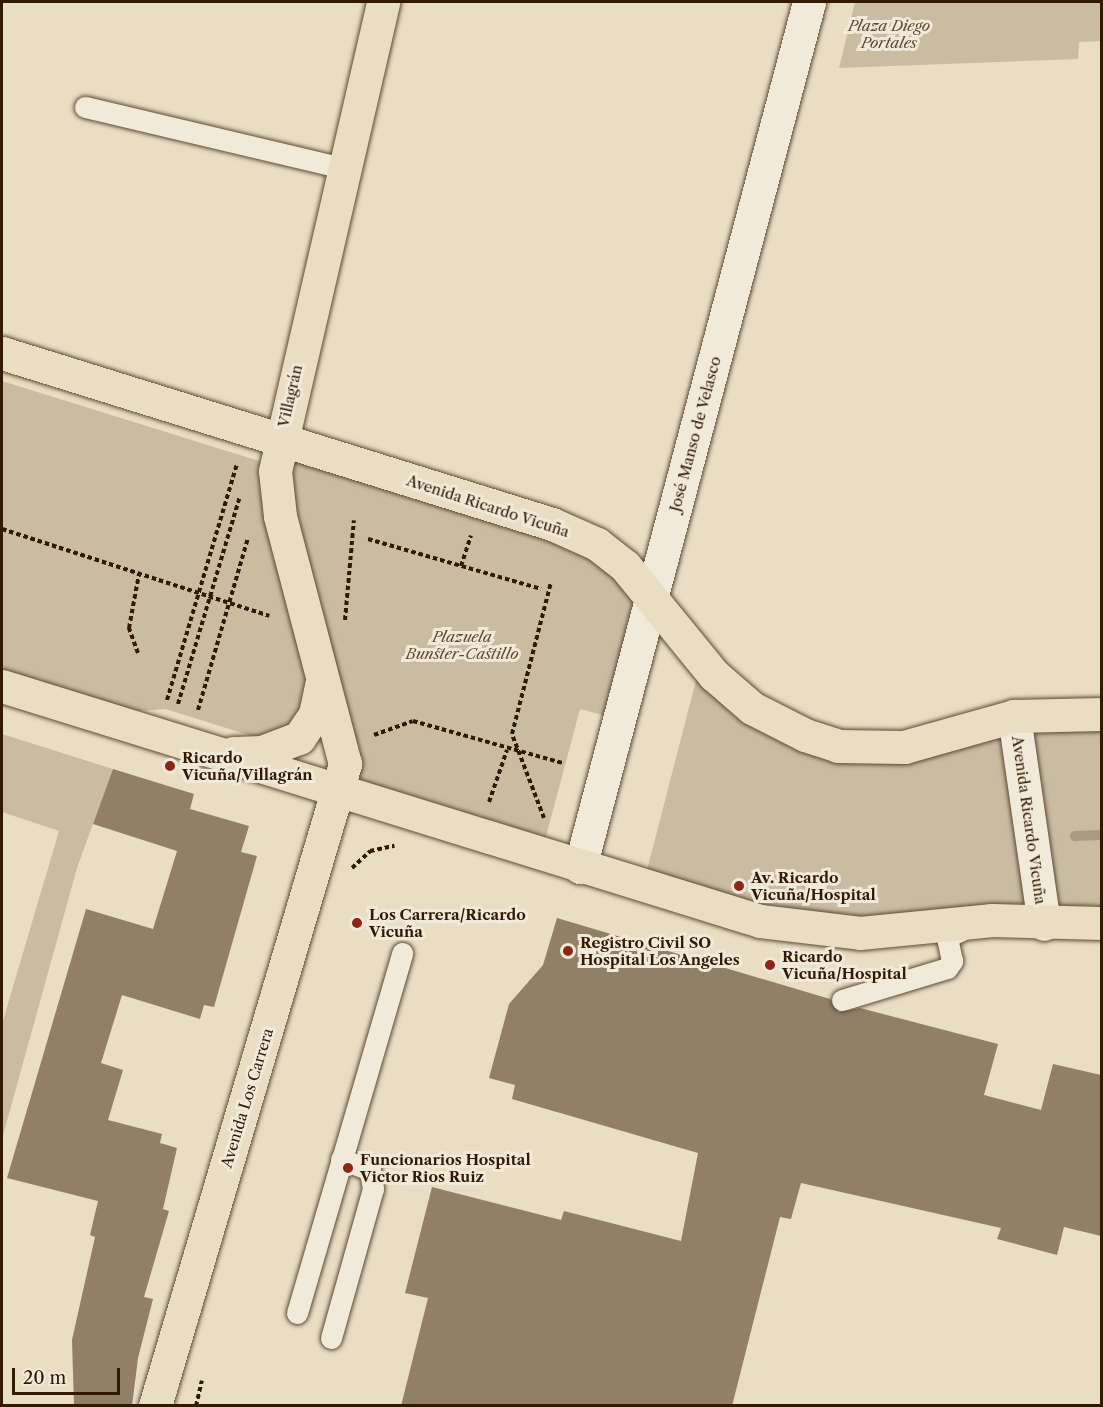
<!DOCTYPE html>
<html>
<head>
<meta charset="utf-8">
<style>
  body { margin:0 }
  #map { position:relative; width:1103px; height:1407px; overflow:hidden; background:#e9ddc4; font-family:"Libre Caslon Text",serif }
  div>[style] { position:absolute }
  .green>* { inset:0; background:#cabca3 }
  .stream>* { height:10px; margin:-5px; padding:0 5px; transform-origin:5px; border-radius:5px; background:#aa9a83 }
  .building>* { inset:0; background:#917f68 }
  .path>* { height:4px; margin-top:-2px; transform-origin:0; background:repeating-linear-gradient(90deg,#311904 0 4.5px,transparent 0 7.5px) }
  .roads { filter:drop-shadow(0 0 2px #5f4a34) drop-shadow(0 0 2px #5f4a34) }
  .lane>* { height:21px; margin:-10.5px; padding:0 10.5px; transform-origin:10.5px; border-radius:10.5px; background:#f1e9d9 }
  .street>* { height:33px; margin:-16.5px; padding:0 16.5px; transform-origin:16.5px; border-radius:16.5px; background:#f1e9d9 }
  .secondary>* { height:33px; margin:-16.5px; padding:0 16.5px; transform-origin:16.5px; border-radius:16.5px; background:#f1e9d9 }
  .primary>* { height:33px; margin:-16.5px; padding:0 16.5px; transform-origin:16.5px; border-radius:16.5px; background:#e9ddc4 }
  .dots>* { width:16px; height:16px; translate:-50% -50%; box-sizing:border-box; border:3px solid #f1e9d9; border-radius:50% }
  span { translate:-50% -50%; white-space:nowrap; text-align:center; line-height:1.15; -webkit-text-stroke:6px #f1e9d9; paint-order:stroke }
  .park-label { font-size:15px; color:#5f4a34; font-style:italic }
  .street-label { font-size:15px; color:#311904 }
  .poi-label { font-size:15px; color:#311904; font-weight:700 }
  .left { translate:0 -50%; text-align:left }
  .frame { position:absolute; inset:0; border:3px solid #311904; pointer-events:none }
  .scale { position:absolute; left:12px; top:1368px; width:108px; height:27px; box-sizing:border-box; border:3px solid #311904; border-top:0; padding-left:8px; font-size:18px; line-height:21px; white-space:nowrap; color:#311904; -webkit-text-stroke:4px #f1e9d9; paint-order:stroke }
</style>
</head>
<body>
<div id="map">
  <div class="green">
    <i style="clip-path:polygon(855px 2px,1101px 2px,1101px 41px,1079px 42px,1078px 59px,839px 68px)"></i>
    <i style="clip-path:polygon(2px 381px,272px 465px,318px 679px,310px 712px,265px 740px,165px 709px,126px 712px,2px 673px)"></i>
    <i style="clip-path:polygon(289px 449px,575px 540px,641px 599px,610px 717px,580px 709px,544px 844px,346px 781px,290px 521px)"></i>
    <i style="clip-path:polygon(699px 669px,808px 743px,1004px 729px,1101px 729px,1101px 911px,894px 921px,779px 910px,647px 870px)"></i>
    <i style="clip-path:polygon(2px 734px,113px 769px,77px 868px,2px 1139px,2px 1024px,59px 831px,2px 812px)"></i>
  </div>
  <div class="stream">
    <i style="left:1075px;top:836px;width:27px;rotate:-2deg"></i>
  </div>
  <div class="building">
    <i style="clip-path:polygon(113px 769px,194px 794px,190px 809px,249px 826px,241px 852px,257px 856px,214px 1007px,204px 1005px,200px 1019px,122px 995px,101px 1063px,123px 1070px,108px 1120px,162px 1134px,160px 1143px,177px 1148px,163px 1209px,169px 1211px,144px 1297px,153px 1299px,138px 1358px,132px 1406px,74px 1406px,72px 1340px,95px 1237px,90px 1235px,98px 1201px,7px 1178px,86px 909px,153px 929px,177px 851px,93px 824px)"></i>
    <i style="clip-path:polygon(557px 918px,830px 999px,839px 1012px,860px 1008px,998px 1044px,984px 1095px,1041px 1110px,1053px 1064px,1101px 1075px,1101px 1236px,1064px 1227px,1057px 1255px,997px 1239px,1001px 1228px,801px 1183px,791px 1219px,780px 1217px,732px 1406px,401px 1406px,428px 1298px,405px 1293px,432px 1187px,561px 1220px,564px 1211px,681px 1241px,698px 1153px,512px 1099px,515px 1085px,489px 1078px,509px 1004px,543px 965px)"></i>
  </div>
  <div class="path">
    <i style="left:2px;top:529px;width:281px;rotate:18deg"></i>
    <i style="left:368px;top:539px;width:180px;rotate:16.1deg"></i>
    <i style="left:461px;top:566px;width:32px;rotate:-72deg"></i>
    <i style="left:345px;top:620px;width:100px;rotate:-84.9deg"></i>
    <i style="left:138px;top:653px;width:27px;rotate:-110deg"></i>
    <i style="left:129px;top:628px;width:55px;rotate:-79.5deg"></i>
    <i style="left:167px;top:700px;width:247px;rotate:-73.5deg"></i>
    <i style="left:178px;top:704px;width:217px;rotate:-73.4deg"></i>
    <i style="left:198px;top:710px;width:179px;rotate:-73.8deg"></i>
    <i style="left:374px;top:735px;width:41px;rotate:-19.7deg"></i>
    <i style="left:413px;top:721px;width:155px;rotate:15.7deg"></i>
    <i style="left:489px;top:802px;width:55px;rotate:-70.9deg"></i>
    <i style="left:544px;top:818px;width:90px;rotate:-110.9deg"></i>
    <i style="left:512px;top:734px;width:157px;rotate:-75.6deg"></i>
    <i style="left:352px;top:868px;width:25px;rotate:-43deg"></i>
    <i style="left:370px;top:851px;width:25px;rotate:-12deg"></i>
    <i style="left:196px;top:1406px;width:26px;rotate:-77deg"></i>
  </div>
  <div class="roads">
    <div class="lane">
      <i style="left:85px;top:107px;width:266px;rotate:13.3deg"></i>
      <i style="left:842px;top:1000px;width:110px;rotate:-16.9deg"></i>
      <i style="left:947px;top:968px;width:9px;rotate:-54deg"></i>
      <i style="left:952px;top:961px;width:25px;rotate:-102deg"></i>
      <i style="left:947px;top:937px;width:23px;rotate:-25deg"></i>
      <i style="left:297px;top:1313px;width:375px;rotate:-73.7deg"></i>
      <i style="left:331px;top:1338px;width:155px;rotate:-74.3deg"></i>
      <i style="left:373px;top:1189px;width:19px;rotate:-99deg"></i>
      <i style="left:370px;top:1170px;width:31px;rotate:-159deg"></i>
    </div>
    <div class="street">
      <i style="left:1014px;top:716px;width:210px;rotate:81.8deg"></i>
    </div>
    <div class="secondary">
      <i style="left:580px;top:867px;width:895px;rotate:-75.17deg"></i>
    </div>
    <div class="primary">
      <i style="left:2px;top:353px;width:576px;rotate:17.27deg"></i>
      <i style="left:552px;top:524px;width:49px;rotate:24deg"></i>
      <i style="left:597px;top:544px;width:36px;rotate:38deg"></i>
      <i style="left:625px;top:566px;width:141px;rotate:50.8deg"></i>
      <i style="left:714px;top:675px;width:50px;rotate:41deg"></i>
      <i style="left:752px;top:708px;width:59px;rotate:27deg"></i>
      <i style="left:805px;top:735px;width:35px;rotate:18deg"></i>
      <i style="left:838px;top:746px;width:66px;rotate:0.9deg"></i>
      <i style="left:904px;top:747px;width:114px;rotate:-15.7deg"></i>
      <i style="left:1014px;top:716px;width:88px;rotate:-1.3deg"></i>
      <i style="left:2px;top:686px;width:794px;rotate:17.22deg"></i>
      <i style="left:760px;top:921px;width:101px;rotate:6.8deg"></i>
      <i style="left:860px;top:933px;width:133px;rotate:-5.6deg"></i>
      <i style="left:992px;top:920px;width:110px;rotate:1.6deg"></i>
      <i style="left:233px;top:753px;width:29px;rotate:-2deg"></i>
      <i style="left:262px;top:752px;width:40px;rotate:-21deg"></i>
      <i style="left:299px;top:738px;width:29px;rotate:-56deg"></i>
      <i style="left:315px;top:714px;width:33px;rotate:-78deg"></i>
      <i style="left:155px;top:1406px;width:670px;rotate:-73.51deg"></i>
      <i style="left:345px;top:764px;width:256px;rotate:-104.7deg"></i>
      <i style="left:280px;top:516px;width:45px;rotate:-96.3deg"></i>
      <i style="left:275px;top:471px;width:481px;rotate:-77deg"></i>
    </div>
  </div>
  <div class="dots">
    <i style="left:170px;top:766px;background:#8f2418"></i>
    <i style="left:739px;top:886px;background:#8f2418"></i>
    <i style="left:357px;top:923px;background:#8f2418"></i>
    <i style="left:568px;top:951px;background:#8f2418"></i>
    <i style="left:770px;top:965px;background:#8f2418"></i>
    <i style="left:348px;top:1168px;background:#8f2418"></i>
  </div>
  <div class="park-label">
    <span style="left:889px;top:34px">Plaza Diego<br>Portales</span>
    <span style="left:462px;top:645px">Plazuela<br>Bunster-Castillo</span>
  </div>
  <div class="street-label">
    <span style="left:290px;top:396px;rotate:-77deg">Villagrán</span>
    <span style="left:695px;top:434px;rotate:-75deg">José Manso de Velasco</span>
    <span style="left:488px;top:506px;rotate:18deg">Avenida Ricardo Vicuña</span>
    <span style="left:1029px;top:820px;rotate:82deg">Avenida Ricardo Vicuña</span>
    <span style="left:247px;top:1098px;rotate:-73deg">Avenida Los Carrera</span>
  </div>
  <div class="poi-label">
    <span class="left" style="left:182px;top:766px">Ricardo<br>Vicuña/Villagrán</span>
    <span class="left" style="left:751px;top:886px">Av. Ricardo<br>Vicuña/Hospital</span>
    <span class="left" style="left:369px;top:923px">Los Carrera/Ricardo<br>Vicuña</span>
    <span class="left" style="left:580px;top:951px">Registro Civil SO<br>Hospital Los Angeles</span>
    <span class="left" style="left:782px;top:965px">Ricardo<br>Vicuña/Hospital</span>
    <span class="left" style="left:360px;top:1168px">Funcionarios Hospital<br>Victor Rios Ruiz</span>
  </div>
  <div class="frame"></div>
  <div class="scale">20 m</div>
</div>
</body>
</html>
